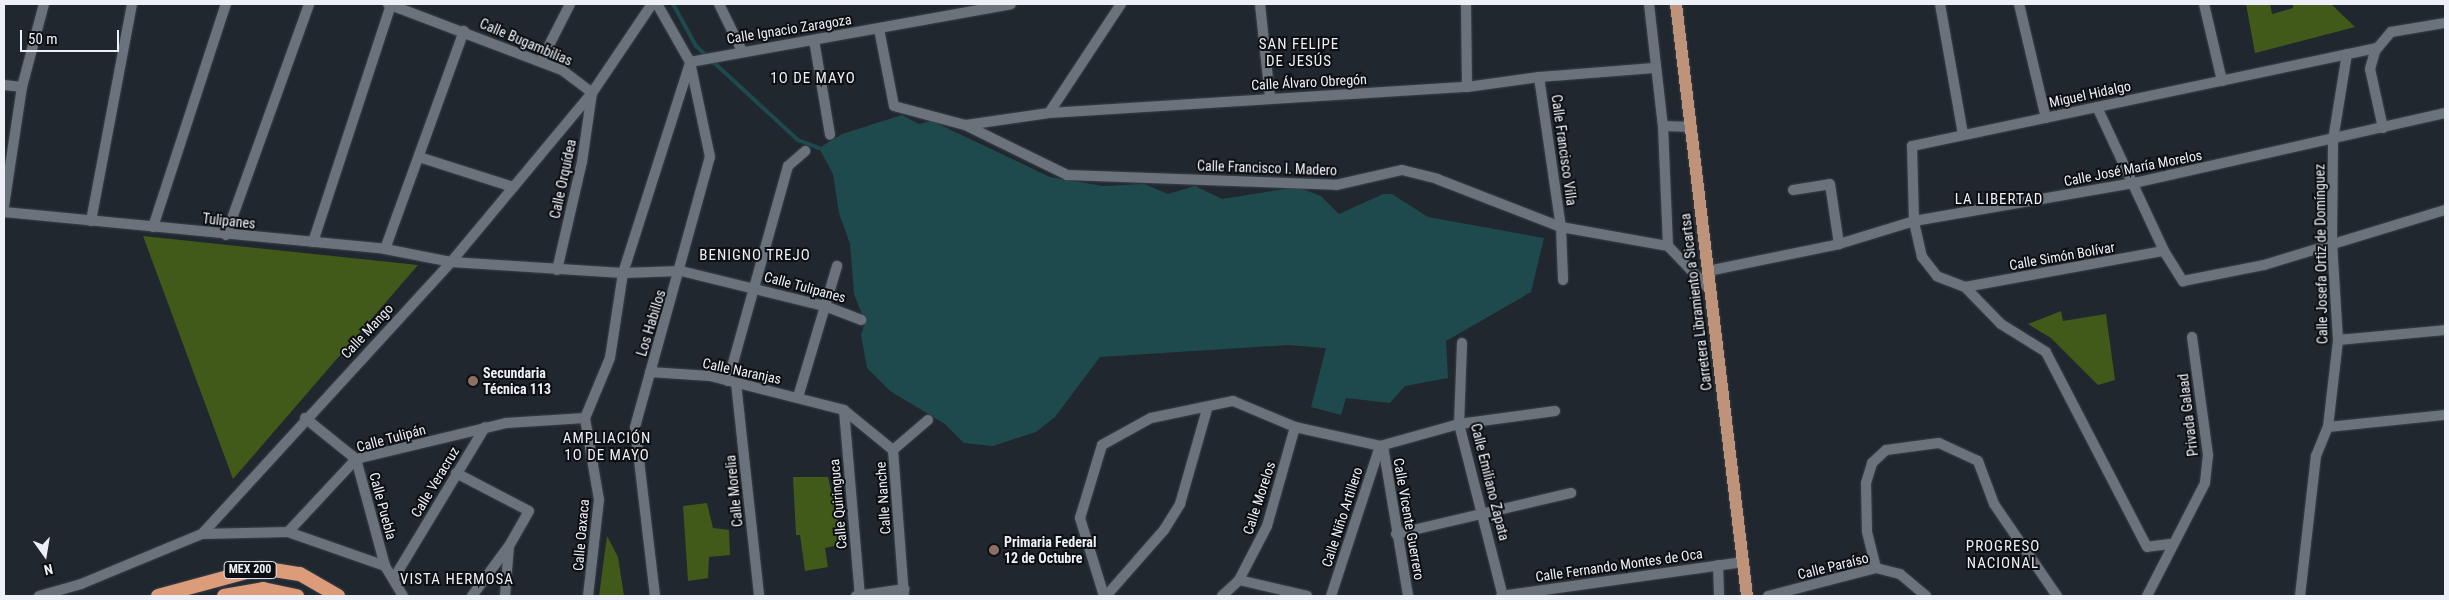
<!DOCTYPE html>
<html>
<head>
<meta charset="utf-8">
<style>
  body { margin:0 }
  #map { position:relative; width:2449px; height:600px; overflow:hidden; background:#20272f; font-family:"Roboto Condensed",sans-serif }
  div>[style] { position:absolute }
  .forest>* { inset:0; background:#415a19 }
  .water>* { inset:0; background:#1f4a4d }
  .stream>* { height:4px; margin:-2px; padding:0 2px; transform-origin:2px; border-radius:2px; background:#1f4a4d }
  .roads { filter:drop-shadow(0 0 1px #3c4248) drop-shadow(0 0 1px #3c4248) }
  .minor>* { height:10px; margin:-5px; padding:0 5px; transform-origin:5px; border-radius:5px; background:#6a727b }
  .primary>* { height:12px; margin:-6px; padding:0 6px; transform-origin:6px; border-radius:6px; background:#bf927a }
  .trunk>* { height:14px; margin:-7px; padding:0 7px; transform-origin:7px; border-radius:7px; background:#dc9c7a }
  .dots>* { width:14px; height:14px; translate:-50% -50%; box-sizing:border-box; border:2px solid #0d0f13; border-radius:50% }
  span { translate:-50% -50%; white-space:nowrap; text-align:center; line-height:1.15; -webkit-text-stroke:4px #0d0f13; paint-order:stroke }
  .shield-label span { padding:1px 4px; background:#0d0f13; border:1px solid; border-radius:4px; -webkit-text-stroke-width:0 }
  .shield-label { font-size:12px; color:#edf1f7; font-weight:700 }
  .street-label { font-size:14px; color:#edf1f7 }
  .poi-label { font-size:14px; color:#edf1f7; font-weight:700 }
  .left { translate:0 -50%; text-align:left }
  .neighbourhood-label { font-size:15px; color:#edf1f7; letter-spacing:1px }
  .frame { position:absolute; inset:0; border:5px solid #edf1f7; pointer-events:none }
  .north { position:absolute; left:20px; top:530px; width:50px; height:50px; -webkit-text-stroke:4px #0d0f13; paint-order:stroke; rotate:167deg; font-size:14px; font-weight:700; line-height:20px; text-align:center; color:#edf1f7 }
  .north::after { content:''; display:block; margin:auto; width:18px; height:22px; background:#edf1f7; clip-path:polygon(50% 0,100% 100%,50% 72%,0 100%) }
  .scale { position:absolute; left:20px; top:30px; width:99px; height:22px; box-sizing:border-box; border:2px solid #edf1f7; border-top:0; padding-left:6px; font-size:15px; line-height:18px; white-space:nowrap; color:#edf1f7; -webkit-text-stroke:4px #0d0f13; paint-order:stroke }
</style>
</head>
<body>
<div id="map">
  <div class="forest">
    <i style="clip-path:polygon(2246px 4px,2270px 4px,2272px 14px,2293px 8px,2293px 4px,2331px 4px,2355px 27px,2255px 53px)"></i>
    <i style="clip-path:polygon(143px 236px,418px 265px,233px 479px)"></i>
    <i style="clip-path:polygon(2061px 311px,2063px 321px,2106px 314px,2115px 380px,2098px 385px,2051px 338px,2028px 324px)"></i>
    <i style="clip-path:polygon(793px 477px,828px 477px,843px 544px,825px 548px,828px 567px,805px 571px,800px 535px,796px 535px)"></i>
    <i style="clip-path:polygon(707px 503px,713px 528px,729px 530px,730px 555px,709px 557px,708px 578px,688px 581px,683px 506px)"></i>
    <i style="clip-path:polygon(607px 536px,618px 557px,624px 596px,599px 596px)"></i>
  </div>
  <div class="water">
    <i style="clip-path:polygon(902px 115px,919px 124px,932px 121px,1050px 177px,1103px 186px,1144px 184px,1168px 194px,1195px 186px,1222px 199px,1297px 187px,1321px 196px,1339px 214px,1383px 194px,1392px 194px,1428px 217px,1544px 238px,1531px 292px,1446px 341px,1448px 378px,1405px 386px,1390px 403px,1346px 398px,1341px 415px,1311px 407px,1326px 348px,1288px 345px,1100px 357px,1055px 417px,1036px 432px,993px 446px,964px 443px,945px 424px,890px 391px,867px 368px,861px 335px,865px 322px,854px 294px,850px 244px,839px 213px,833px 174px,819px 148px,842px 134px)"></i>
  </div>
  <div class="stream">
    <i style="left:673px;top:4px;width:48px;rotate:61.3deg"></i>
    <i style="left:696px;top:46px;width:139px;rotate:42.7deg"></i>
    <i style="left:798px;top:140px;width:22px;rotate:21deg"></i>
  </div>
  <div class="roads">
    <div class="minor">
      <i style="left:388px;top:4px;width:186px;rotate:20.8deg"></i>
      <i style="left:562px;top:70px;width:38px;rotate:37deg"></i>
      <i style="left:719px;top:4px;width:52px;rotate:63.9deg"></i>
      <i style="left:1260px;top:4px;width:94px;rotate:83.9deg"></i>
      <i style="left:1466px;top:4px;width:83px;rotate:89.3deg"></i>
      <i style="left:1649px;top:4px;width:123px;rotate:83.5deg"></i>
      <i style="left:1663px;top:126px;width:29px;rotate:2deg"></i>
      <i style="left:1940px;top:4px;width:133px;rotate:80deg"></i>
      <i style="left:2019px;top:4px;width:117px;rotate:76.7deg"></i>
      <i style="left:2204px;top:4px;width:79px;rotate:76.8deg"></i>
      <i style="left:879px;top:29px;width:78px;rotate:79deg"></i>
      <i style="left:894px;top:106px;width:73px;rotate:15deg"></i>
      <i style="left:965px;top:125px;width:114px;rotate:26.1deg"></i>
      <i style="left:1067px;top:175px;width:269px;rotate:2.1deg"></i>
      <i style="left:1336px;top:185px;width:68px;rotate:-12.8deg"></i>
      <i style="left:1402px;top:170px;width:36px;rotate:14deg"></i>
      <i style="left:1437px;top:179px;width:133px;rotate:21.2deg"></i>
      <i style="left:1561px;top:227px;width:109px;rotate:10.1deg"></i>
      <i style="left:1668px;top:246px;width:61px;rotate:46.3deg"></i>
      <i style="left:814px;top:40px;width:96px;rotate:80.4deg"></i>
      <i style="left:541px;top:61px;width:64px;rotate:-63deg"></i>
      <i style="left:690px;top:62px;width:326px;rotate:-10.2deg"></i>
      <i style="left:1539px;top:77px;width:152px;rotate:81.7deg"></i>
      <i style="left:1561px;top:227px;width:53px;rotate:87.8deg"></i>
      <i style="left:4px;top:85px;width:18px;rotate:6deg"></i>
      <i style="left:2097px;top:107px;width:159px;rotate:65deg"></i>
      <i style="left:2164px;top:251px;width:36px;rotate:58deg"></i>
      <i style="left:2183px;top:281px;width:83px;rotate:-11.2deg"></i>
      <i style="left:2264px;top:265px;width:189px;rotate:-16.9deg"></i>
      <i style="left:1049px;top:113px;width:131px;rotate:-56.6deg"></i>
      <i style="left:966px;top:125px;width:84px;rotate:-8.2deg"></i>
      <i style="left:1049px;top:113px;width:419px;rotate:-3.6deg"></i>
      <i style="left:1467px;top:87px;width:73px;rotate:-7.9deg"></i>
      <i style="left:1539px;top:77px;width:115px;rotate:-4.5deg"></i>
      <i style="left:1663px;top:126px;width:120px;rotate:87.6deg"></i>
      <i style="left:2383px;top:128px;width:60px;rotate:-102.4deg"></i>
      <i style="left:2370px;top:69px;width:19px;rotate:-74deg"></i>
      <i style="left:2375px;top:51px;width:25px;rotate:-50deg"></i>
      <i style="left:2391px;top:32px;width:55px;rotate:-9.5deg"></i>
      <i style="left:419px;top:157px;width:99px;rotate:17.7deg"></i>
      <i style="left:1793px;top:190px;width:37px;rotate:-9deg"></i>
      <i style="left:1830px;top:184px;width:61px;rotate:81.5deg"></i>
      <i style="left:4px;top:206px;width:120px;rotate:-81.4deg"></i>
      <i style="left:22px;top:87px;width:86px;rotate:-75.2deg"></i>
      <i style="left:4px;top:212px;width:383px;rotate:5.5deg"></i>
      <i style="left:385px;top:249px;width:67px;rotate:11.1deg"></i>
      <i style="left:451px;top:262px;width:172px;rotate:3.7deg"></i>
      <i style="left:623px;top:273px;width:58px;rotate:-2deg"></i>
      <i style="left:681px;top:271px;width:148px;rotate:13.7deg"></i>
      <i style="left:825px;top:306px;width:39px;rotate:21deg"></i>
      <i style="left:91px;top:221px;width:221px;rotate:-79.3deg"></i>
      <i style="left:153px;top:227px;width:235px;rotate:-71.9deg"></i>
      <i style="left:226px;top:235px;width:245px;rotate:-70.2deg"></i>
      <i style="left:313px;top:242px;width:250px;rotate:-71.8deg"></i>
      <i style="left:385px;top:249px;width:232px;rotate:-70.1deg"></i>
      <i style="left:557px;top:270px;width:111px;rotate:-77deg"></i>
      <i style="left:582px;top:162px;width:70px;rotate:-81.8deg"></i>
      <i style="left:1708px;top:271px;width:134px;rotate:-11.6deg"></i>
      <i style="left:1839px;top:244px;width:78px;rotate:-17deg"></i>
      <i style="left:1914px;top:221px;width:223px;rotate:-9.8deg"></i>
      <i style="left:2134px;top:183px;width:319px;rotate:-12.7deg"></i>
      <i style="left:1965px;top:287px;width:202px;rotate:-10.3deg"></i>
      <i style="left:2338px;top:340px;width:107px;rotate:-5.3deg"></i>
      <i style="left:1462px;top:343px;width:81px;rotate:92.1deg"></i>
      <i style="left:1459px;top:424px;width:178px;rotate:75.7deg"></i>
      <i style="left:650px;top:372px;width:60px;rotate:3.8deg"></i>
      <i style="left:710px;top:376px;width:138px;rotate:14.2deg"></i>
      <i style="left:844px;top:410px;width:63px;rotate:39.2deg"></i>
      <i style="left:893px;top:450px;width:146px;rotate:85.7deg"></i>
      <i style="left:728px;top:381px;width:223px;rotate:-74.4deg"></i>
      <i style="left:788px;top:166px;width:23px;rotate:-41deg"></i>
      <i style="left:736px;top:383px;width:214px;rotate:83.8deg"></i>
      <i style="left:798px;top:397px;width:137px;rotate:-73.4deg"></i>
      <i style="left:844px;top:410px;width:187px;rotate:85.1deg"></i>
      <i style="left:305px;top:418px;width:65px;rotate:38.8deg"></i>
      <i style="left:356px;top:459px;width:111px;rotate:74.8deg"></i>
      <i style="left:2328px;top:427px;width:118px;rotate:-5.9deg"></i>
      <i style="left:1383px;top:446px;width:152px;rotate:80.5deg"></i>
      <i style="left:893px;top:450px;width:46px;rotate:-40.6deg"></i>
      <i style="left:456px;top:473px;width:82px;rotate:27.5deg"></i>
      <i style="left:529px;top:511px;width:40px;rotate:119.7deg"></i>
      <i style="left:509px;top:546px;width:50px;rotate:94.6deg"></i>
      <i style="left:288px;top:532px;width:103px;rotate:19.3deg"></i>
      <i style="left:385px;top:566px;width:35px;rotate:59deg"></i>
      <i style="left:202px;top:534px;width:86px;rotate:-1.3deg"></i>
      <i style="left:288px;top:532px;width:100px;rotate:-47deg"></i>
      <i style="left:356px;top:459px;width:154px;rotate:-13.5deg"></i>
      <i style="left:506px;top:423px;width:79px;rotate:-3.6deg"></i>
      <i style="left:1396px;top:534px;width:180px;rotate:-13.2deg"></i>
      <i style="left:2170px;top:544px;width:23px;rotate:173deg"></i>
      <i style="left:2147px;top:547px;width:220px;rotate:-117.4deg"></i>
      <i style="left:2046px;top:352px;width:53px;rotate:-148.1deg"></i>
      <i style="left:2001px;top:324px;width:52px;rotate:-134.2deg"></i>
      <i style="left:1965px;top:287px;width:30px;rotate:-159deg"></i>
      <i style="left:1937px;top:276px;width:24px;rotate:-128deg"></i>
      <i style="left:1922px;top:257px;width:37px;rotate:-103deg"></i>
      <i style="left:1914px;top:221px;width:75px;rotate:-91.5deg"></i>
      <i style="left:1912px;top:146px;width:474px;rotate:-11.9deg"></i>
      <i style="left:1718px;top:565px;width:31px;rotate:88deg"></i>
      <i style="left:1876px;top:568px;width:38px;rotate:-104deg"></i>
      <i style="left:1867px;top:531px;width:48px;rotate:-91.2deg"></i>
      <i style="left:1866px;top:483px;width:21px;rotate:-73deg"></i>
      <i style="left:1872px;top:463px;width:19px;rotate:-43deg"></i>
      <i style="left:1886px;top:450px;width:53px;rotate:-7.5deg"></i>
      <i style="left:1939px;top:443px;width:43px;rotate:24.8deg"></i>
      <i style="left:1978px;top:461px;width:46px;rotate:69.6deg"></i>
      <i style="left:1994px;top:504px;width:112px;rotate:55.6deg"></i>
      <i style="left:394px;top:578px;width:176px;rotate:-58.9deg"></i>
      <i style="left:1239px;top:580px;width:70px;rotate:13.2deg"></i>
      <i style="left:39px;top:596px;width:44px;rotate:-15.9deg"></i>
      <i style="left:81px;top:584px;width:131px;rotate:-22.5deg"></i>
      <i style="left:202px;top:534px;width:369px;rotate:-47.5deg"></i>
      <i style="left:451px;top:262px;width:220px;rotate:-50.2deg"></i>
      <i style="left:592px;top:93px;width:107px;rotate:-56deg"></i>
      <i style="left:472px;top:596px;width:61px;rotate:-53.7deg"></i>
      <i style="left:588px;top:596px;width:97px;rotate:-83.5deg"></i>
      <i style="left:599px;top:500px;width:83px;rotate:-99.7deg"></i>
      <i style="left:585px;top:418px;width:65px;rotate:-67.4deg"></i>
      <i style="left:610px;top:358px;width:86px;rotate:-81.3deg"></i>
      <i style="left:623px;top:273px;width:220px;rotate:-72.3deg"></i>
      <i style="left:655px;top:596px;width:170px;rotate:-96.7deg"></i>
      <i style="left:635px;top:427px;width:280px;rotate:-74.5deg"></i>
      <i style="left:710px;top:157px;width:97px;rotate:-101.9deg"></i>
      <i style="left:690px;top:62px;width:67px;rotate:-119.6deg"></i>
      <i style="left:856px;top:596px;width:49px;rotate:-8.3deg"></i>
      <i style="left:1104px;top:596px;width:82px;rotate:-107.1deg"></i>
      <i style="left:1080px;top:518px;width:76px;rotate:-73.2deg"></i>
      <i style="left:1102px;top:445px;width:56px;rotate:-28.9deg"></i>
      <i style="left:1151px;top:418px;width:84px;rotate:-11.7deg"></i>
      <i style="left:1233px;top:401px;width:67px;rotate:22.8deg"></i>
      <i style="left:1295px;top:427px;width:87px;rotate:12.6deg"></i>
      <i style="left:1380px;top:446px;width:82px;rotate:-15.6deg"></i>
      <i style="left:1459px;top:424px;width:97px;rotate:-7.7deg"></i>
      <i style="left:1106px;top:596px;width:88px;rotate:-48.7deg"></i>
      <i style="left:1164px;top:530px;width:31px;rotate:-58deg"></i>
      <i style="left:1180px;top:504px;width:99px;rotate:-74.1deg"></i>
      <i style="left:1222px;top:596px;width:23px;rotate:-43deg"></i>
      <i style="left:1239px;top:580px;width:61px;rotate:-62.6deg"></i>
      <i style="left:1267px;top:526px;width:103px;rotate:-74.2deg"></i>
      <i style="left:1331px;top:596px;width:158px;rotate:-71.9deg"></i>
      <i style="left:1501px;top:596px;width:243px;rotate:-8deg"></i>
      <i style="left:1768px;top:596px;width:112px;rotate:-14.5deg"></i>
      <i style="left:1876px;top:568px;width:25px;rotate:14deg"></i>
      <i style="left:1900px;top:574px;width:34px;rotate:40deg"></i>
      <i style="left:2147px;top:596px;width:127px;rotate:-62.8deg"></i>
      <i style="left:2205px;top:483px;width:28px;rotate:-84deg"></i>
      <i style="left:2208px;top:455px;width:119px;rotate:-97.7deg"></i>
      <i style="left:2300px;top:596px;width:141px;rotate:-83.5deg"></i>
      <i style="left:2316px;top:456px;width:31px;rotate:-68deg"></i>
      <i style="left:2328px;top:427px;width:88px;rotate:-83.4deg"></i>
      <i style="left:2338px;top:340px;width:99px;rotate:-93.5deg"></i>
      <i style="left:2332px;top:241px;width:101px;rotate:-89.4deg"></i>
      <i style="left:2333px;top:140px;width:87px;rotate:-80.8deg"></i>
    </div>
    <div class="primary">
      <i style="left:1676px;top:4px;width:596px;rotate:83.16deg"></i>
    </div>
    <div class="trunk">
      <i style="left:158px;top:596px;width:107px;rotate:-15.2deg"></i>
      <i style="left:261px;top:568px;width:39px;rotate:9deg"></i>
      <i style="left:300px;top:574px;width:44px;rotate:30.1deg"></i>
      <i style="left:224px;top:596px;width:40px;rotate:-10deg"></i>
      <i style="left:263px;top:589px;width:35px;rotate:12deg"></i>
    </div>
  </div>
  <div class="dots">
    <i style="left:473px;top:381px;background:#8d6e63"></i>
    <i style="left:994px;top:550px;background:#8d6e63"></i>
  </div>
  <div class="shield-label">
    <span style="left:250px;top:570px">MEX 200</span>
  </div>
  <div class="street-label">
    <span style="left:789px;top:29px;rotate:-9deg">Calle Ignacio Zaragoza</span>
    <span style="left:526px;top:42px;rotate:23deg">Calle Bugambilias</span>
    <span style="left:1309px;top:82px;rotate:-3deg">Calle Álvaro Obregón</span>
    <span style="left:2090px;top:94px;rotate:-12deg">Miguel Hidalgo</span>
    <span style="left:1564px;top:150px;rotate:82deg">Calle Francisco Villa</span>
    <span style="left:1267px;top:168px;rotate:2deg">Calle Francisco I. Madero</span>
    <span style="left:2133px;top:168px;rotate:-11deg">Calle José María Morelos</span>
    <span style="left:563px;top:179px;rotate:-78deg">Calle Orquídea</span>
    <span style="left:229px;top:221px;rotate:6deg">Tulipanes</span>
    <span style="left:2321px;top:254px;rotate:-91deg">Calle Josefa Ortiz de Domínguez</span>
    <span style="left:2062px;top:256px;rotate:-10deg">Calle Simón Bolívar</span>
    <span style="left:805px;top:287px;rotate:15deg">Calle Tulipanes</span>
    <span style="left:1696px;top:302px;rotate:-97deg">Carretera Libramiento a Sicartsa</span>
    <span style="left:651px;top:323px;rotate:-73deg">Los Habillos</span>
    <span style="left:367px;top:331px;rotate:-47deg">Calle Mango</span>
    <span style="left:742px;top:371px;rotate:12deg">Calle Naranjas</span>
    <span style="left:2188px;top:415px;rotate:-97deg">Privada Galaad</span>
    <span style="left:391px;top:438px;rotate:-15deg">Calle Tulipán</span>
    <span style="left:435px;top:482px;rotate:-59deg">Calle Veracruz</span>
    <span style="left:1490px;top:482px;rotate:76deg">Calle Emiliano Zapata</span>
    <span style="left:734px;top:491px;rotate:-96deg">Calle Morelia</span>
    <span style="left:883px;top:498px;rotate:-94deg">Calle Nanche</span>
    <span style="left:1259px;top:498px;rotate:-72deg">Calle Morelos</span>
    <span style="left:838px;top:504px;rotate:-95deg">Calle Quiringuca</span>
    <span style="left:383px;top:506px;rotate:75deg">Calle Puebla</span>
    <span style="left:1342px;top:517px;rotate:-72deg">Calle Niño Artillero</span>
    <span style="left:1409px;top:519px;rotate:80deg">Calle Vicente Guerrero</span>
    <span style="left:581px;top:535px;rotate:-85deg">Calle Oaxaca</span>
    <span style="left:1619px;top:565px;rotate:-8deg">Calle Fernando Montes de Oca</span>
    <span style="left:1833px;top:566px;rotate:-14deg">Calle Paraíso</span>
  </div>
  <div class="poi-label">
    <span class="left" style="left:483px;top:381px">Secundaria<br>Técnica 113</span>
    <span class="left" style="left:1004px;top:550px">Primaria Federal<br>12 de Octubre</span>
  </div>
  <div class="neighbourhood-label">
    <span style="left:1299px;top:53px">SAN FELIPE<br>DE JESÚS</span>
    <span style="left:813px;top:79px">1O DE MAYO</span>
    <span style="left:1999px;top:200px">LA LIBERTAD</span>
    <span style="left:755px;top:256px">BENIGNO TREJO</span>
    <span style="left:607px;top:447px">AMPLIACIÓN<br>1O DE MAYO</span>
    <span style="left:2003px;top:555px">PROGRESO<br>NACIONAL</span>
    <span style="left:457px;top:580px">VISTA HERMOSA</span>
  </div>
  <div class="frame"></div>
  <div class="north">N</div>
  <div class="scale">50 m</div>
</div>
</body>
</html>
